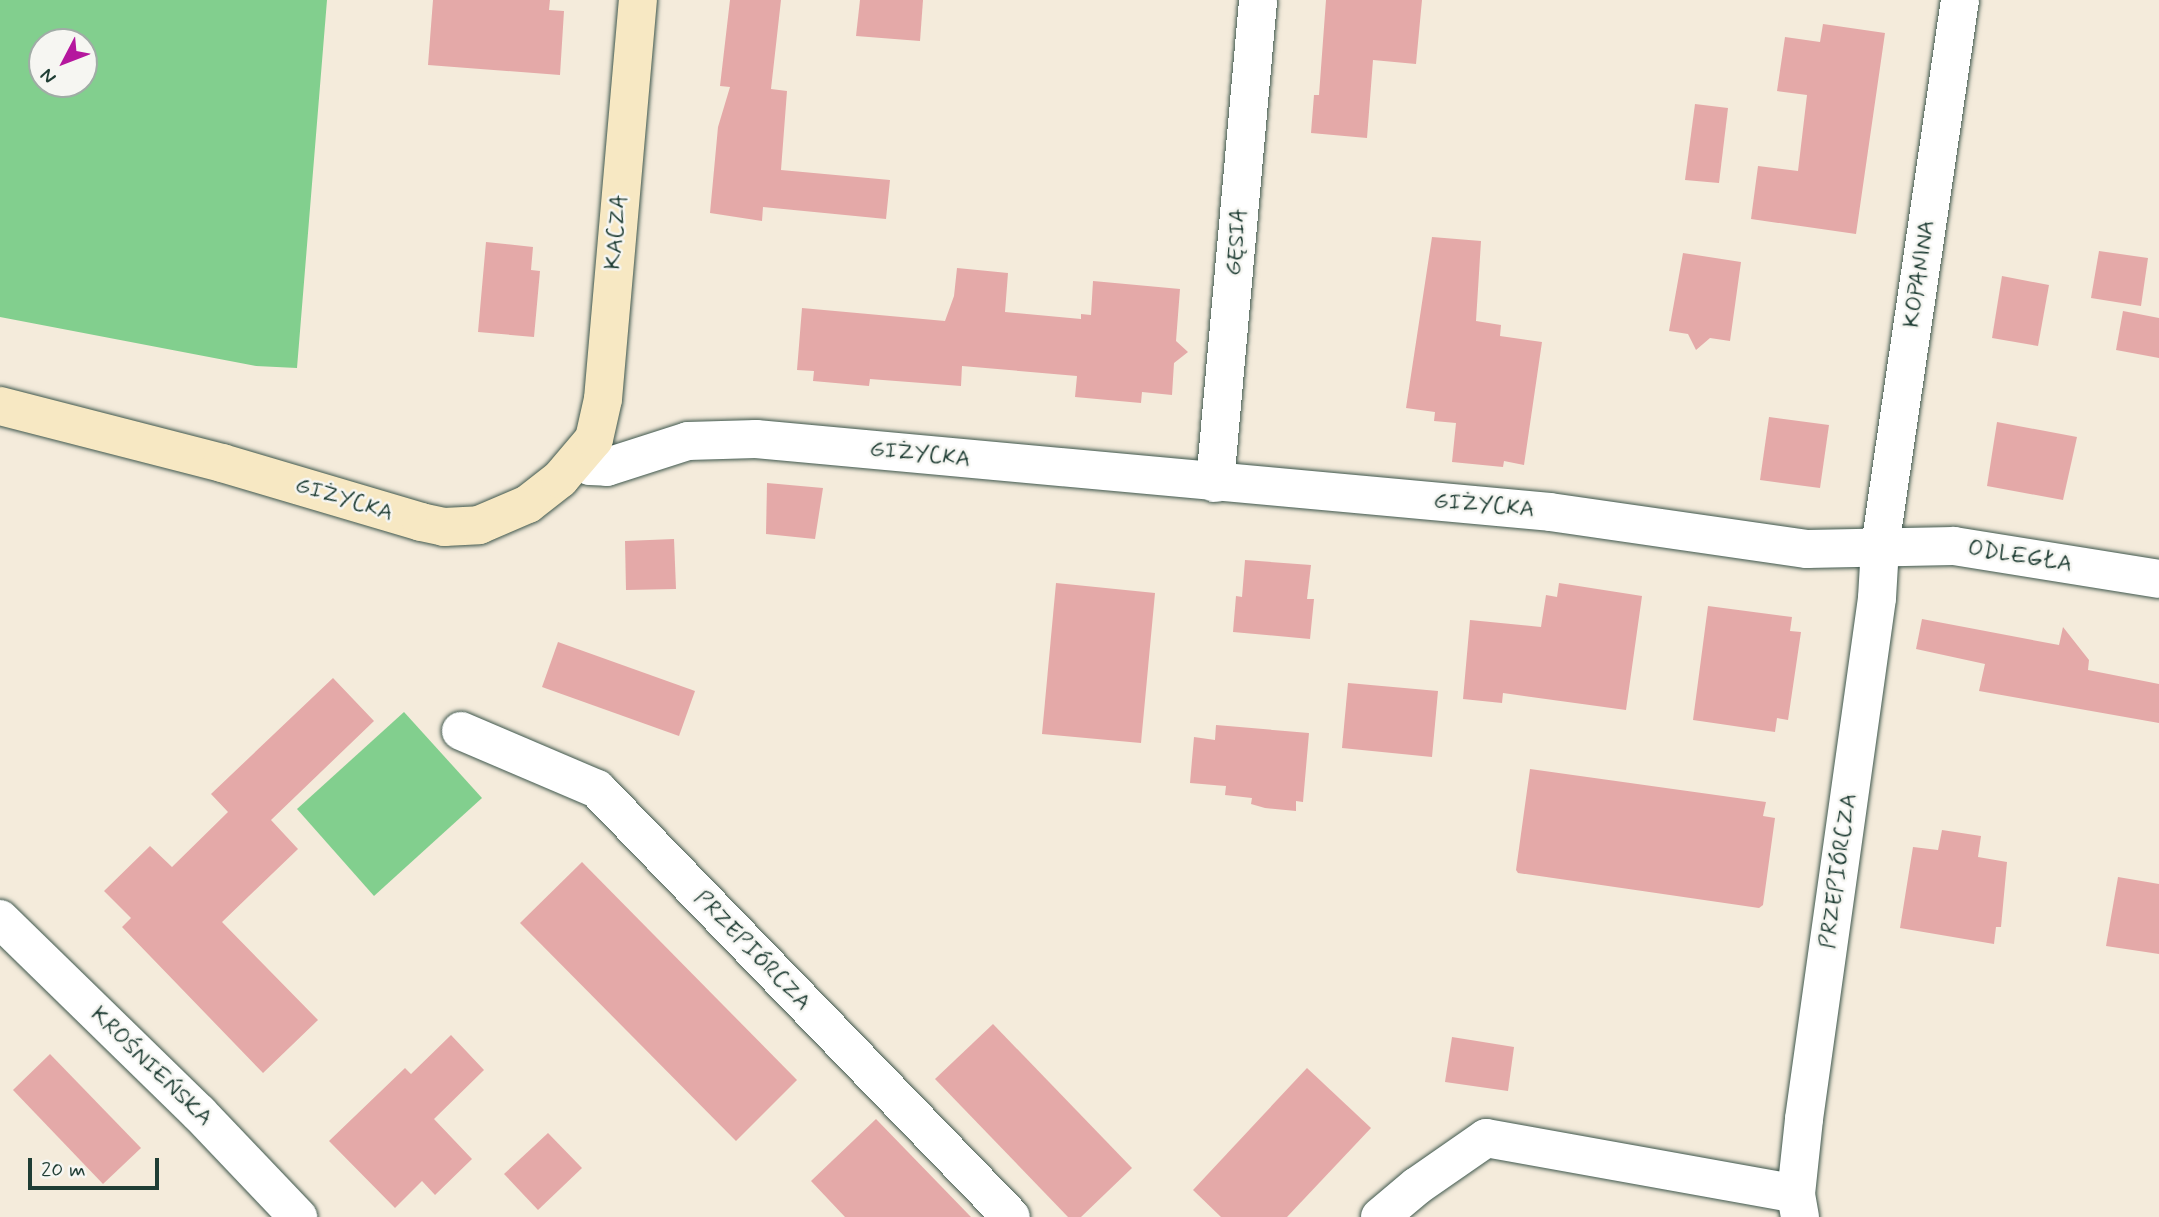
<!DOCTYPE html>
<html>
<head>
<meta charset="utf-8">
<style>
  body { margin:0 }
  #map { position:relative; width:2159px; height:1217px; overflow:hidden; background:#f4ebdb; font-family:Mynerve,sans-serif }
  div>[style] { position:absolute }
  .green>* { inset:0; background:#82cf8e }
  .building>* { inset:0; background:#e4a9a8 }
  .roads { filter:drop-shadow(0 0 2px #3f574d) drop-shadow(0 0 2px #3f574d) }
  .street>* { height:38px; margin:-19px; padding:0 19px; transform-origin:19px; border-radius:19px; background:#fff }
  .secondary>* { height:38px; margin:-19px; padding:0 19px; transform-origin:19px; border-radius:19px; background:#f7e8c3 }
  span { translate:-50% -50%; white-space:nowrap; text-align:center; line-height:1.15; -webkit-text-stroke:5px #f6f6f2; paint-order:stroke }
  .street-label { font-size:23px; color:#1f3d34 }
  .north { position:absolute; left:28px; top:28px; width:70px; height:70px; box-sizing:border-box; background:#f6f6f2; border:2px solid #a0aca6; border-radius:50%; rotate:228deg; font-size:19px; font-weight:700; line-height:28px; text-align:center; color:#1f3d34 }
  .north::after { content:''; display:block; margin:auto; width:24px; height:32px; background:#b5179e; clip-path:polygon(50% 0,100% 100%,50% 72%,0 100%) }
  .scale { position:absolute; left:28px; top:1158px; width:131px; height:32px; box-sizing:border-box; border:4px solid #1f3d34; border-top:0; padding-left:9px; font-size:21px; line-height:24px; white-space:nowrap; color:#1f3d34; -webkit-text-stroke:5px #f6f6f2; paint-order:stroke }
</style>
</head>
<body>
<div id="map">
  <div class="green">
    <i style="clip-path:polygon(evenodd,0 0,327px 0,297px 368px,256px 366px,0 317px,0 0,84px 42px,84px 84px,42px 84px,42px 42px,84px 42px)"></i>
    <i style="clip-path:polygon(404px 712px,482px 798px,374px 896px,297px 809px)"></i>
  </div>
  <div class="building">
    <i style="clip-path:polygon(433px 0,550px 0,549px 10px,564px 11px,560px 75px,428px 65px)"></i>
    <i style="clip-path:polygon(730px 0,781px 0,771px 89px,787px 91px,781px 170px,890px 180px,886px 219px,763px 207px,762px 221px,710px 213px,718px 127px,730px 87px,720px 86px)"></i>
    <i style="clip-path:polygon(860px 0,923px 0,920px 41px,856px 36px)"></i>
    <i style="clip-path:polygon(1326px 0,1422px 0,1416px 64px,1373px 60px,1367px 138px,1311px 133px,1314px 95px,1319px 95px)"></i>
    <i style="clip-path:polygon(1823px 24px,1885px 33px,1856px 234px,1751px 219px,1758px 166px,1798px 171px,1807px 95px,1777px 91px,1785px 37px,1820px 42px)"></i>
    <i style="clip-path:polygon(1695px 104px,1728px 108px,1719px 183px,1685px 180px)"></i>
    <i style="clip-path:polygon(1432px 237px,1481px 241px,1476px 321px,1501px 325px,1500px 336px,1542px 342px,1524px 465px,1504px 461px,1503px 467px,1452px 462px,1456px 423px,1434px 421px,1435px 412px,1406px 408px)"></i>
    <i style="clip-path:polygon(486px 242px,533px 247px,531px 270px,540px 271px,534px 337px,478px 332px)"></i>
    <i style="clip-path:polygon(2099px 251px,2148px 258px,2141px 306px,2091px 298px)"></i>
    <i style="clip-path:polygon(1683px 253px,1741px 262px,1730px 341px,1710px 338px,1696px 350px,1688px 334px,1669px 331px)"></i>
    <i style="clip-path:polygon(957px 268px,1008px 273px,1005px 312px,1081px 319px,1081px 314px,1091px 315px,1093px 281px,1180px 289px,1176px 341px,1188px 352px,1174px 363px,1172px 395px,1142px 392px,1141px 403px,1075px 397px,1077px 376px,962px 366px,961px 386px,870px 379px,869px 386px,813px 381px,814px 371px,797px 370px,802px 308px,945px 321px,954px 296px)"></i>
    <i style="clip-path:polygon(2002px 276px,2049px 285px,2038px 346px,1992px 338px)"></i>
    <i style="clip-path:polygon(2123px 311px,2159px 318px,2159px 358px,2116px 350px)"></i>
    <i style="clip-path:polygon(1769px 417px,1829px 425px,1820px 488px,1760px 480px)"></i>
    <i style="clip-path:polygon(1997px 422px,2077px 437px,2063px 500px,1987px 486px)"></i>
    <i style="clip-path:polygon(767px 483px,823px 488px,815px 539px,766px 534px)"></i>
    <i style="clip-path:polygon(674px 539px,676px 589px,626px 590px,625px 541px)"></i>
    <i style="clip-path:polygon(1245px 560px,1311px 565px,1307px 599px,1314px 599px,1310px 639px,1233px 632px,1236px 596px,1242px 597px)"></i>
    <i style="clip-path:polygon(1056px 583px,1155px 593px,1141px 743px,1042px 734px)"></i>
    <i style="clip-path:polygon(1559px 583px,1642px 596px,1626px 710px,1503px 693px,1502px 703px,1463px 699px,1470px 620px,1541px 627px,1546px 595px,1557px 597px)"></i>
    <i style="clip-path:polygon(1708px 606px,1792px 617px,1790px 631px,1801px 632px,1788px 720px,1777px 718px,1775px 732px,1693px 720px)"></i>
    <i style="clip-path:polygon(1922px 619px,2059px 645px,2063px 627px,2089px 660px,2088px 670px,2159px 684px,2159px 723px,1979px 691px,1985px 664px,1916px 649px)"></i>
    <i style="clip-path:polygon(558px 642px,695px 691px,679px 736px,542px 687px)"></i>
    <i style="clip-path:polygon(333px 678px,374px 721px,271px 820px,298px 849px,222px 922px,318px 1020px,263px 1073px,122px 927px,131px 918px,104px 891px,150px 846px,172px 867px,228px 812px,211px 794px)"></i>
    <i style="clip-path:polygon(1348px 683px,1438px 691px,1432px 757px,1342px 748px)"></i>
    <i style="clip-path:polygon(1216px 725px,1309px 733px,1303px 802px,1296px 801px,1296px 811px,1265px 808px,1251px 804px,1252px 798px,1225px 795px,1226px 786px,1190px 783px,1194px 737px,1215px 740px)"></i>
    <i style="clip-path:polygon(1530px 769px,1766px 802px,1763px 816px,1775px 818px,1763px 905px,1759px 908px,1518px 873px,1516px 870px)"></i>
    <i style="clip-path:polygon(1942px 830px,1981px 836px,1978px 857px,2007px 862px,2001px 927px,1996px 927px,1994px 944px,1900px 928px,1913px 847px,1938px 850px)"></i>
    <i style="clip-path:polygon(582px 862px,797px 1080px,736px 1141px,520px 923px)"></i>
    <i style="clip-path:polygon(2118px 877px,2159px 884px,2159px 954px,2106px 946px)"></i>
    <i style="clip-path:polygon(993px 1024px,1132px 1168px,1081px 1217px,1068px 1217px,935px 1079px)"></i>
    <i style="clip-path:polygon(451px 1035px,484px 1070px,434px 1119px,472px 1159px,435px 1195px,422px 1181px,395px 1208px,329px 1141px,405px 1068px,411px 1074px)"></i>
    <i style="clip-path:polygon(1452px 1037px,1514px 1047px,1508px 1091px,1445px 1082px)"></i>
    <i style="clip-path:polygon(50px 1054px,141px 1148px,103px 1184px,13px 1090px)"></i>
    <i style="clip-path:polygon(1307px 1068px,1371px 1128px,1287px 1217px,1221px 1217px,1193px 1190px)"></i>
    <i style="clip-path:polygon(876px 1119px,971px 1217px,845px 1217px,811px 1181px)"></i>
    <i style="clip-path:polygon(548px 1133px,582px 1168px,538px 1210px,504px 1174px)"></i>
  </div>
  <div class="roads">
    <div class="street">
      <i style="left:578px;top:459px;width:14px;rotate:30deg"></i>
      <i style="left:590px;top:466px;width:17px;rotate:3deg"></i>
      <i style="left:607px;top:467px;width:85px;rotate:-17.8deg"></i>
      <i style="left:688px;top:441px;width:68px;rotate:-1.7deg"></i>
      <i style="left:756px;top:439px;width:797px;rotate:5.25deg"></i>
      <i style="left:1550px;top:512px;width:260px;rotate:8.2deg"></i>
      <i style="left:1807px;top:549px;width:147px;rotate:-1.2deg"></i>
      <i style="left:1954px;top:546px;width:208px;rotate:9.1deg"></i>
      <i style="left:1215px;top:483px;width:485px;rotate:-84.9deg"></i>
      <i style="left:461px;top:731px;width:148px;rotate:23.1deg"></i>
      <i style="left:597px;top:789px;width:595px;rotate:45.95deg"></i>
      <i style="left:0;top:919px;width:278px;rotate:44.3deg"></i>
      <i style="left:199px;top:1113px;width:144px;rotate:46.4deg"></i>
      <i style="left:1380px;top:1217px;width:48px;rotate:-40deg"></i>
      <i style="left:1417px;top:1186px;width:84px;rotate:-34.8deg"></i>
      <i style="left:1486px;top:1138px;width:315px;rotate:10.2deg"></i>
      <i style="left:1800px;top:1217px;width:23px;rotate:-100deg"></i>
      <i style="left:1796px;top:1194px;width:75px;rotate:-83.9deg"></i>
      <i style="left:1804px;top:1119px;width:526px;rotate:-82.02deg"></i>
      <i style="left:1877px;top:598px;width:51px;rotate:-86.6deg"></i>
      <i style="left:1880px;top:547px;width:553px;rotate:-81.68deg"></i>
    </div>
    <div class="secondary">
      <i style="left:0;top:406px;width:229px;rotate:14.4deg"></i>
      <i style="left:222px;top:463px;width:208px;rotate:16.5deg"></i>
      <i style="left:421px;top:522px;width:24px;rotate:12deg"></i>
      <i style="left:444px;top:527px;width:35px;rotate:-3deg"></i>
      <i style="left:479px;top:525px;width:53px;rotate:-23.2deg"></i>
      <i style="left:528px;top:504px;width:41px;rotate:-38deg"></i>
      <i style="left:560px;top:479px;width:52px;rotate:-49.6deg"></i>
      <i style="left:594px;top:439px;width:41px;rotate:-77.3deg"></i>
      <i style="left:603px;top:399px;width:401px;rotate:-85deg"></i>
    </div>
  </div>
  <div class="street-label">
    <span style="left:617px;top:232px;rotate:-85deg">KACZA</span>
    <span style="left:1237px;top:242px;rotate:-85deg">GĘSIA</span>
    <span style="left:1920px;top:274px;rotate:-82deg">KOPANINA</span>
    <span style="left:920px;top:455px;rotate:6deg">GIŻYCKA</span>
    <span style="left:344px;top:500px;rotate:17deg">GIŻYCKA</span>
    <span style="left:1484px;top:506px;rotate:5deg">GIŻYCKA</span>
    <span style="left:2020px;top:557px;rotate:9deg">ODLEGŁA</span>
    <span style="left:1839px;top:871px;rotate:-82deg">PRZEPIÓRCZA</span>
    <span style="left:752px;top:951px;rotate:46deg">PRZEPIÓRCZA</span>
    <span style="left:151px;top:1067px;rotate:44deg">KROŚNIEŃSKA</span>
  </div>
  <div class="north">N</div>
  <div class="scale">20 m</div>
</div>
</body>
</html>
